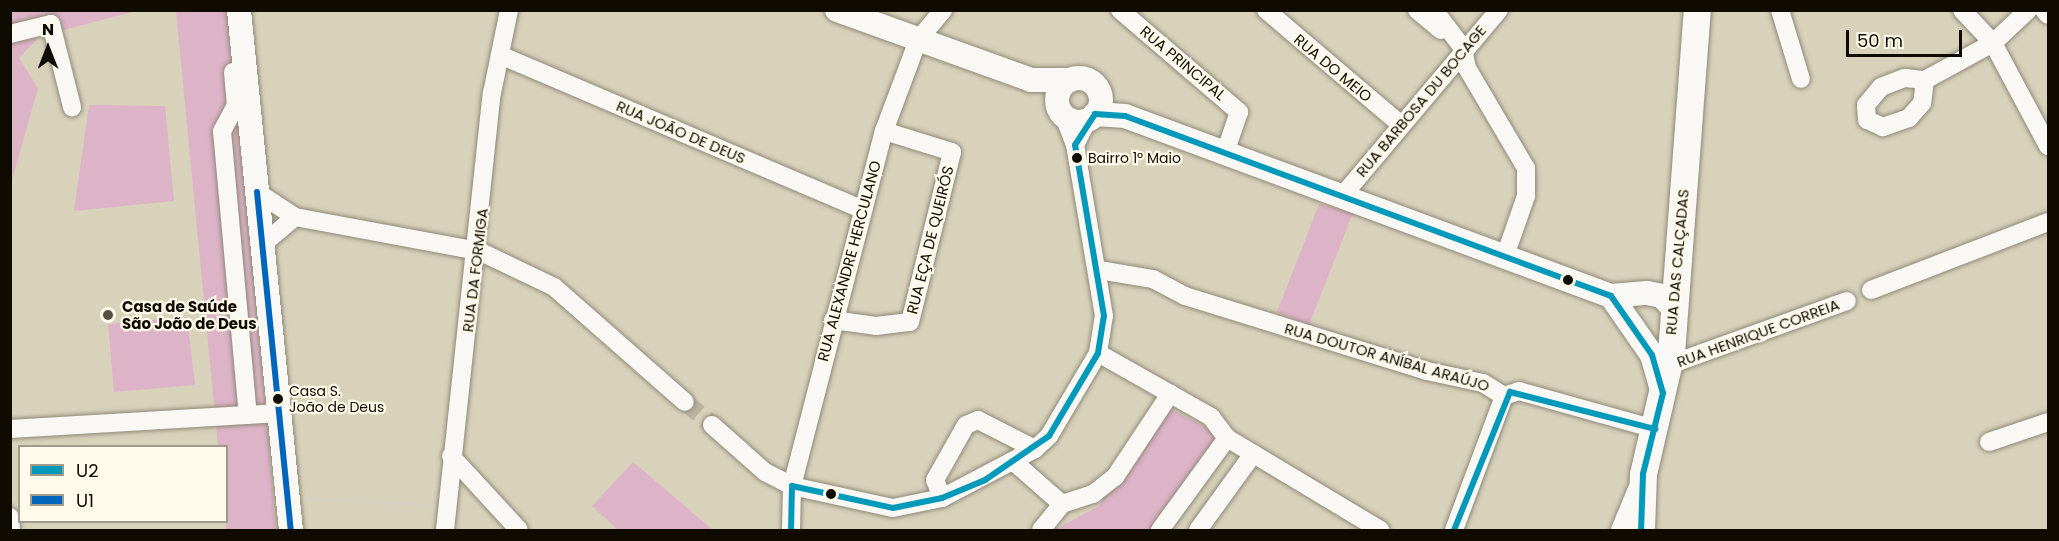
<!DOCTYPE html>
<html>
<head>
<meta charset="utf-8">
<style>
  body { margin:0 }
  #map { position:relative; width:2059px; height:541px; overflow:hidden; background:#d8d2bb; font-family:Poppins,sans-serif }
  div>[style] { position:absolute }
  .green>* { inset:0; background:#ddb3c7 }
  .street-tunnel>* { height:18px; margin-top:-9px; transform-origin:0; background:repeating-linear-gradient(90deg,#bab49f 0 18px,transparent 0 27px) }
  .path>* { height:3px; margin-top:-1.5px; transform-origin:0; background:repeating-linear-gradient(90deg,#d3d1c9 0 3px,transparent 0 6px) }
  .roads { filter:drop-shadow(0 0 2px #8e8978) drop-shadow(0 0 2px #8e8978) }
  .street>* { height:18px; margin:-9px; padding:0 9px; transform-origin:9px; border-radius:9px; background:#f9f8f5 }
  .secondary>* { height:24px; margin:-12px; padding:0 12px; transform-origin:12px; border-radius:12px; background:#f9f8f5 }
  .secondary>.ring { margin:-12px; padding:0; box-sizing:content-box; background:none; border:24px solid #f9f8f5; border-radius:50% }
  .primary>* { height:27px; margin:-13.5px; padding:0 13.5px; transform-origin:13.5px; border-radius:13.5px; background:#f9f8f5 }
  .bus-1>* { height:6px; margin:-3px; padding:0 3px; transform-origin:3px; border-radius:3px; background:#0299ba }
  .bus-2>* { height:6px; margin:-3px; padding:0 3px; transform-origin:3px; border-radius:3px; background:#0065bd }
  .dots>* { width:16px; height:16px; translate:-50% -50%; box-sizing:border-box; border:3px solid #fffae9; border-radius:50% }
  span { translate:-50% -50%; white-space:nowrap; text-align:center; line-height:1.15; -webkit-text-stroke:4.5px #fffae9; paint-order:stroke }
  .bus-label { font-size:14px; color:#0f0b01 }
  .left { translate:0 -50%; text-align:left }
  .street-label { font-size:15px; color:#0f0b01 }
  .poi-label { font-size:15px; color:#0f0b01; font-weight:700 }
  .frame { position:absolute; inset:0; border:12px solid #0f0b01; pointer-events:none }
  .legend { position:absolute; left:18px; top:445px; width:210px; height:78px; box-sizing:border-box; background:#fffae9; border:2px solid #9f9a8c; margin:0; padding:8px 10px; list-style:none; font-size:18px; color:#0f0b01 }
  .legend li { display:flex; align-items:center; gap:12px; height:30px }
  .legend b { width:30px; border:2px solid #9f9a8c }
  .north { position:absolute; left:18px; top:18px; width:60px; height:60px; -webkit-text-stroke:4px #fffae9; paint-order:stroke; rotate:0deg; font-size:16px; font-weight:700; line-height:24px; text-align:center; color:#0f0b01 }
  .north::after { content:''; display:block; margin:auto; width:21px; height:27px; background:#0f0b01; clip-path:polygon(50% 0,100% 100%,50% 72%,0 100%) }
  .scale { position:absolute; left:1846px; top:30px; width:116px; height:27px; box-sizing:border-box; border:3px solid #0f0b01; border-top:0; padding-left:8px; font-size:18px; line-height:21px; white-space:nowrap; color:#0f0b01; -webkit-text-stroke:4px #fffae9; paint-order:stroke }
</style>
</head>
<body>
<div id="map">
  <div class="green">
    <i style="clip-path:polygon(10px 11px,137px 11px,40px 36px,19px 58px,38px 88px,11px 184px)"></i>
    <i style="clip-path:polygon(176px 11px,231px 11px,276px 530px,226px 530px,226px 446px,218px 446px)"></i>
    <i style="clip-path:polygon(89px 105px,165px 106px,174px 201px,74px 211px)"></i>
    <i style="clip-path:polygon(1319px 204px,1353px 213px,1309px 325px,1277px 312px)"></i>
    <i style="clip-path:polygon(187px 317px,195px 385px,114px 392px,108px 324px)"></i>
    <i style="clip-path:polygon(1163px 405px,1227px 438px,1160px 530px,1054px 530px,1099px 506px)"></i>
    <i style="clip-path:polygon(633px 462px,713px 530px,618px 530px,592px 506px)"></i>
  </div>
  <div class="street-tunnel">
    <i style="left:685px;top:402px;width:35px;rotate:40deg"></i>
  </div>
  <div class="path">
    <i style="left:308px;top:498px;width:125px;rotate:3.2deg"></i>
  </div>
  <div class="roads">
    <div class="street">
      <i style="left:1120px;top:10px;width:157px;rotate:40.6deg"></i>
      <i style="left:1239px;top:112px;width:43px;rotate:108.9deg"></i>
      <i style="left:1266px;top:10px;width:177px;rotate:40.4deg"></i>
      <i style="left:1417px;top:10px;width:31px;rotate:40deg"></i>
      <i style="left:1434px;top:10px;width:48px;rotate:52.7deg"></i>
      <i style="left:1463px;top:48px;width:20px;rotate:79deg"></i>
      <i style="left:1467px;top:68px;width:116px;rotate:59.5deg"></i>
      <i style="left:1526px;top:168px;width:28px;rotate:90deg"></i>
      <i style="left:1526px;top:196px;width:60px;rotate:109.3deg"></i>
      <i style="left:1780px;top:10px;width:72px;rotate:73.1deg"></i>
      <i style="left:1962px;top:10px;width:45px;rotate:46.8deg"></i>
      <i style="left:1993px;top:43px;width:117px;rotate:61.9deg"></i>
      <i style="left:2044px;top:10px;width:6px;rotate:51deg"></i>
      <i style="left:10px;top:34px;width:42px;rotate:-13.7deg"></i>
      <i style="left:51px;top:24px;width:86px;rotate:75.8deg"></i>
      <i style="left:500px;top:55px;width:392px;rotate:23.1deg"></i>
      <i style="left:233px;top:72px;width:33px;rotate:85deg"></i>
      <i style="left:236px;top:105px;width:30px;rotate:118deg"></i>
      <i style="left:222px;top:131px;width:285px;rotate:84.8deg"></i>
      <i style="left:1925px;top:80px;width:23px;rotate:97deg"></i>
      <i style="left:1922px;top:103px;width:20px;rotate:131deg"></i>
      <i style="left:1909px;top:118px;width:28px;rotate:161deg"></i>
      <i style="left:1883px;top:127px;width:17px;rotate:-156deg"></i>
      <i style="left:1867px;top:120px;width:15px;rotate:-94deg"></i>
      <i style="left:1866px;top:105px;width:23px;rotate:-50deg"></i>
      <i style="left:1881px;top:87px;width:26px;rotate:-21deg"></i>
      <i style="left:1905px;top:78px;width:20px;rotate:6deg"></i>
      <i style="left:1925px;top:80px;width:77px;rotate:-28.6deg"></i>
      <i style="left:1993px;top:43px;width:48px;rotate:-43.3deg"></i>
      <i style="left:1075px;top:145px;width:29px;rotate:-63deg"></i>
      <i style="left:257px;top:192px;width:45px;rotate:33.3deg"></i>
      <i style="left:295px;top:217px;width:187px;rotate:10.5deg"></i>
      <i style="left:479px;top:251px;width:83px;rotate:25.6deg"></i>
      <i style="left:554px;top:287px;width:174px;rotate:41.3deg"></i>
      <i style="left:1344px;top:194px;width:241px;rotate:-49.9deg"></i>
      <i style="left:263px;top:244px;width:42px;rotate:-40.2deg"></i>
      <i style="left:1099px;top:270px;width:55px;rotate:9.5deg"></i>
      <i style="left:1153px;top:279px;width:36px;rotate:28deg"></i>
      <i style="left:1185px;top:296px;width:253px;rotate:17.2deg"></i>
      <i style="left:1427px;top:371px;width:57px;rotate:12.1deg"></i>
      <i style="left:1483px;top:383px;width:25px;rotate:32deg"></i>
      <i style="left:1871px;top:290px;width:190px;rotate:-21deg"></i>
      <i style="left:833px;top:320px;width:43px;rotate:7.9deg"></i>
      <i style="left:876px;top:326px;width:34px;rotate:-7deg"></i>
      <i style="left:910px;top:322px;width:175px;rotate:-76.1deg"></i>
      <i style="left:952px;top:152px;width:71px;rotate:-162.8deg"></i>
      <i style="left:1098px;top:353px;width:130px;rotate:29.5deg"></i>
      <i style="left:1211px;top:417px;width:26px;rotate:53deg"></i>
      <i style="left:1227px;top:438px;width:179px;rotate:31deg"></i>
      <i style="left:1669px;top:365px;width:189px;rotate:-19.8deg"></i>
      <i style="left:1504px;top:396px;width:16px;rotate:-18deg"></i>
      <i style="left:1519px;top:391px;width:141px;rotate:15.6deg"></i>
      <i style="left:712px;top:425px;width:71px;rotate:41.6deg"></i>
      <i style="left:765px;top:472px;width:30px;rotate:27deg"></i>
      <i style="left:792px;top:486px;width:103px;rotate:12.3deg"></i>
      <i style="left:893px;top:508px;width:50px;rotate:-11.5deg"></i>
      <i style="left:942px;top:498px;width:105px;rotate:-27.8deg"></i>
      <i style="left:1035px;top:449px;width:19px;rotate:-43deg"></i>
      <i style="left:1049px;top:436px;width:96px;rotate:-59.4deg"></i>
      <i style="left:1098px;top:353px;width:37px;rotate:-81deg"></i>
      <i style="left:1104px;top:316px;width:173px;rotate:-99.6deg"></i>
      <i style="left:1075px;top:145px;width:31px;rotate:-111deg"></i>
      <i style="left:10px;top:429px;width:270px;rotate:-3.4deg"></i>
      <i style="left:1989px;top:442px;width:62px;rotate:-18.7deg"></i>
      <i style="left:451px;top:456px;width:100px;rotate:47.4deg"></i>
      <i style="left:1014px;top:462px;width:64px;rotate:41.2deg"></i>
      <i style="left:942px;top:498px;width:19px;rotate:-111deg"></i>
      <i style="left:935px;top:480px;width:63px;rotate:-60.6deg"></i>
      <i style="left:966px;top:425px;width:13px;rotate:-23deg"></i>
      <i style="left:978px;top:420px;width:64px;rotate:27deg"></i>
      <i style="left:10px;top:517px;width:13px;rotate:86deg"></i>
      <i style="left:445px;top:530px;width:440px;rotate:-83.9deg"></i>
      <i style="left:492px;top:93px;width:85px;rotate:-78.4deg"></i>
      <i style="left:791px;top:530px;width:44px;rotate:-88.7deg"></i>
      <i style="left:792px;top:486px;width:367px;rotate:-75.5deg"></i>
      <i style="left:884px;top:131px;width:97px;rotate:-69.5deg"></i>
      <i style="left:918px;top:40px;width:39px;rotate:-50deg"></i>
      <i style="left:1041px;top:530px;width:33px;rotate:-51deg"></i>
      <i style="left:1062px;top:504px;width:33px;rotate:-18deg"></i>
      <i style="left:1093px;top:494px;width:28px;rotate:-38deg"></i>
      <i style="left:1115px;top:477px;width:100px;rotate:-56.5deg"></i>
      <i style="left:1160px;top:530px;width:114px;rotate:-53.9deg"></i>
      <i style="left:1198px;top:530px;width:94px;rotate:-54.1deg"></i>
      <i style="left:1454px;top:530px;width:143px;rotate:-69.5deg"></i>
      <i style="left:1620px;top:530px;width:44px;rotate:-67.5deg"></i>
    </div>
    <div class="secondary">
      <i style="left:239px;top:10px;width:523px;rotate:84.29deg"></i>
      <i style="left:837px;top:10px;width:206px;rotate:19.8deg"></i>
      <i style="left:1031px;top:80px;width:39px"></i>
      <i class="ring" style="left:1057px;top:78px;width:20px;height:20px"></i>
      <i style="left:1095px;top:114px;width:30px;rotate:4deg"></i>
      <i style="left:1125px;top:116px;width:518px;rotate:20.32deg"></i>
      <i style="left:1611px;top:296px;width:36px;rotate:-5deg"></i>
      <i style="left:1647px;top:293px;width:15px;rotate:11deg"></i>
      <i style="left:1662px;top:296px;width:15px;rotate:48deg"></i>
      <i style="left:1611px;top:296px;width:72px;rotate:55.2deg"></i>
      <i style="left:1652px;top:355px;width:40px;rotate:74deg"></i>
    </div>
    <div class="primary">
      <i style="left:1641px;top:530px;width:56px;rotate:-88deg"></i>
      <i style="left:1643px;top:474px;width:124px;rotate:-77deg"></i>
      <i style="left:1671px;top:353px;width:344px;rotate:-85.7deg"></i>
    </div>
  </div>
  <div class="bus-1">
    <i style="left:791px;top:530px;width:44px;rotate:-88.7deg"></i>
    <i style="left:792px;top:486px;width:103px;rotate:12.3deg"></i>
    <i style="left:893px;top:508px;width:50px;rotate:-11.5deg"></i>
    <i style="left:942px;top:498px;width:47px;rotate:-22.7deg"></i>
    <i style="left:985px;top:480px;width:78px;rotate:-34.5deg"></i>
    <i style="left:1049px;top:436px;width:96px;rotate:-59.4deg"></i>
    <i style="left:1098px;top:353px;width:37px;rotate:-81deg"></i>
    <i style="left:1104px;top:316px;width:173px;rotate:-99.6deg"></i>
    <i style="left:1075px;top:145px;width:37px;rotate:-57deg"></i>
    <i style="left:1095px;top:114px;width:30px;rotate:4deg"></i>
    <i style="left:1125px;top:116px;width:518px;rotate:20.32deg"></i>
    <i style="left:1611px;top:296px;width:72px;rotate:55.2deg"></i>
    <i style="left:1652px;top:355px;width:40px;rotate:74deg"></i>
    <i style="left:1663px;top:393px;width:83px;rotate:103.9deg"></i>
    <i style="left:1643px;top:474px;width:56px;rotate:92deg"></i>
    <i style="left:1454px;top:530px;width:149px;rotate:-67.9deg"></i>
    <i style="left:1510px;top:392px;width:150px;rotate:14.3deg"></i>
  </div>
  <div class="bus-2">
    <i style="left:257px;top:192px;width:340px;rotate:84.3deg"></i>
  </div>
  <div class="dots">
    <i style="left:1077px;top:158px;background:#0f0b01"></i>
    <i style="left:1568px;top:280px;background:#0f0b01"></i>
    <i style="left:108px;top:315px;background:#555142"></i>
    <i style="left:278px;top:399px;background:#0f0b01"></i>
    <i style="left:831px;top:494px;background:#0f0b01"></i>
  </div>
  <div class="bus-label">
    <span class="left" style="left:1088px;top:158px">Bairro 1º Maio</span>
    <span class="left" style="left:289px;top:399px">Casa S.<br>João de Deus</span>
  </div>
  <div class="street-label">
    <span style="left:1183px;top:63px;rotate:40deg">RUA PRINCIPAL</span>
    <span style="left:1333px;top:68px;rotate:40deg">RUA DO MEIO</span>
    <span style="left:1421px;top:101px;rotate:-50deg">RUA BARBOSA DU BOCAGE</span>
    <span style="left:681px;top:132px;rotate:23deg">RUA JOÃO DE DEUS</span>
    <span style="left:930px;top:240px;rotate:-76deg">RUA EÇA DE QUEIRÓS</span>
    <span style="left:849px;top:261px;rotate:-75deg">RUA ALEXANDRE HERCULANO</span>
    <span style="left:1677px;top:262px;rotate:-85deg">RUA DAS CALÇADAS</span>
    <span style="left:475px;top:270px;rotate:-83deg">RUA DA FORMIGA</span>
    <span style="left:1758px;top:333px;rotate:-20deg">RUA HENRIQUE CORREIA</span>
    <span style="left:1387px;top:357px;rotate:16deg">RUA DOUTOR ANÍBAL ARAÚJO</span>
  </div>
  <div class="poi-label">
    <span class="left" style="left:122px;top:315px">Casa de Saúde<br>São João de Deus</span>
  </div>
  <div class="frame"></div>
  <ul class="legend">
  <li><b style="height:8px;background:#0299ba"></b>U2</li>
  <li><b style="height:8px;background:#0065bd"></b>U1</li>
  </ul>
  <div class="north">N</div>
  <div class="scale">50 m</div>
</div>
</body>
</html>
